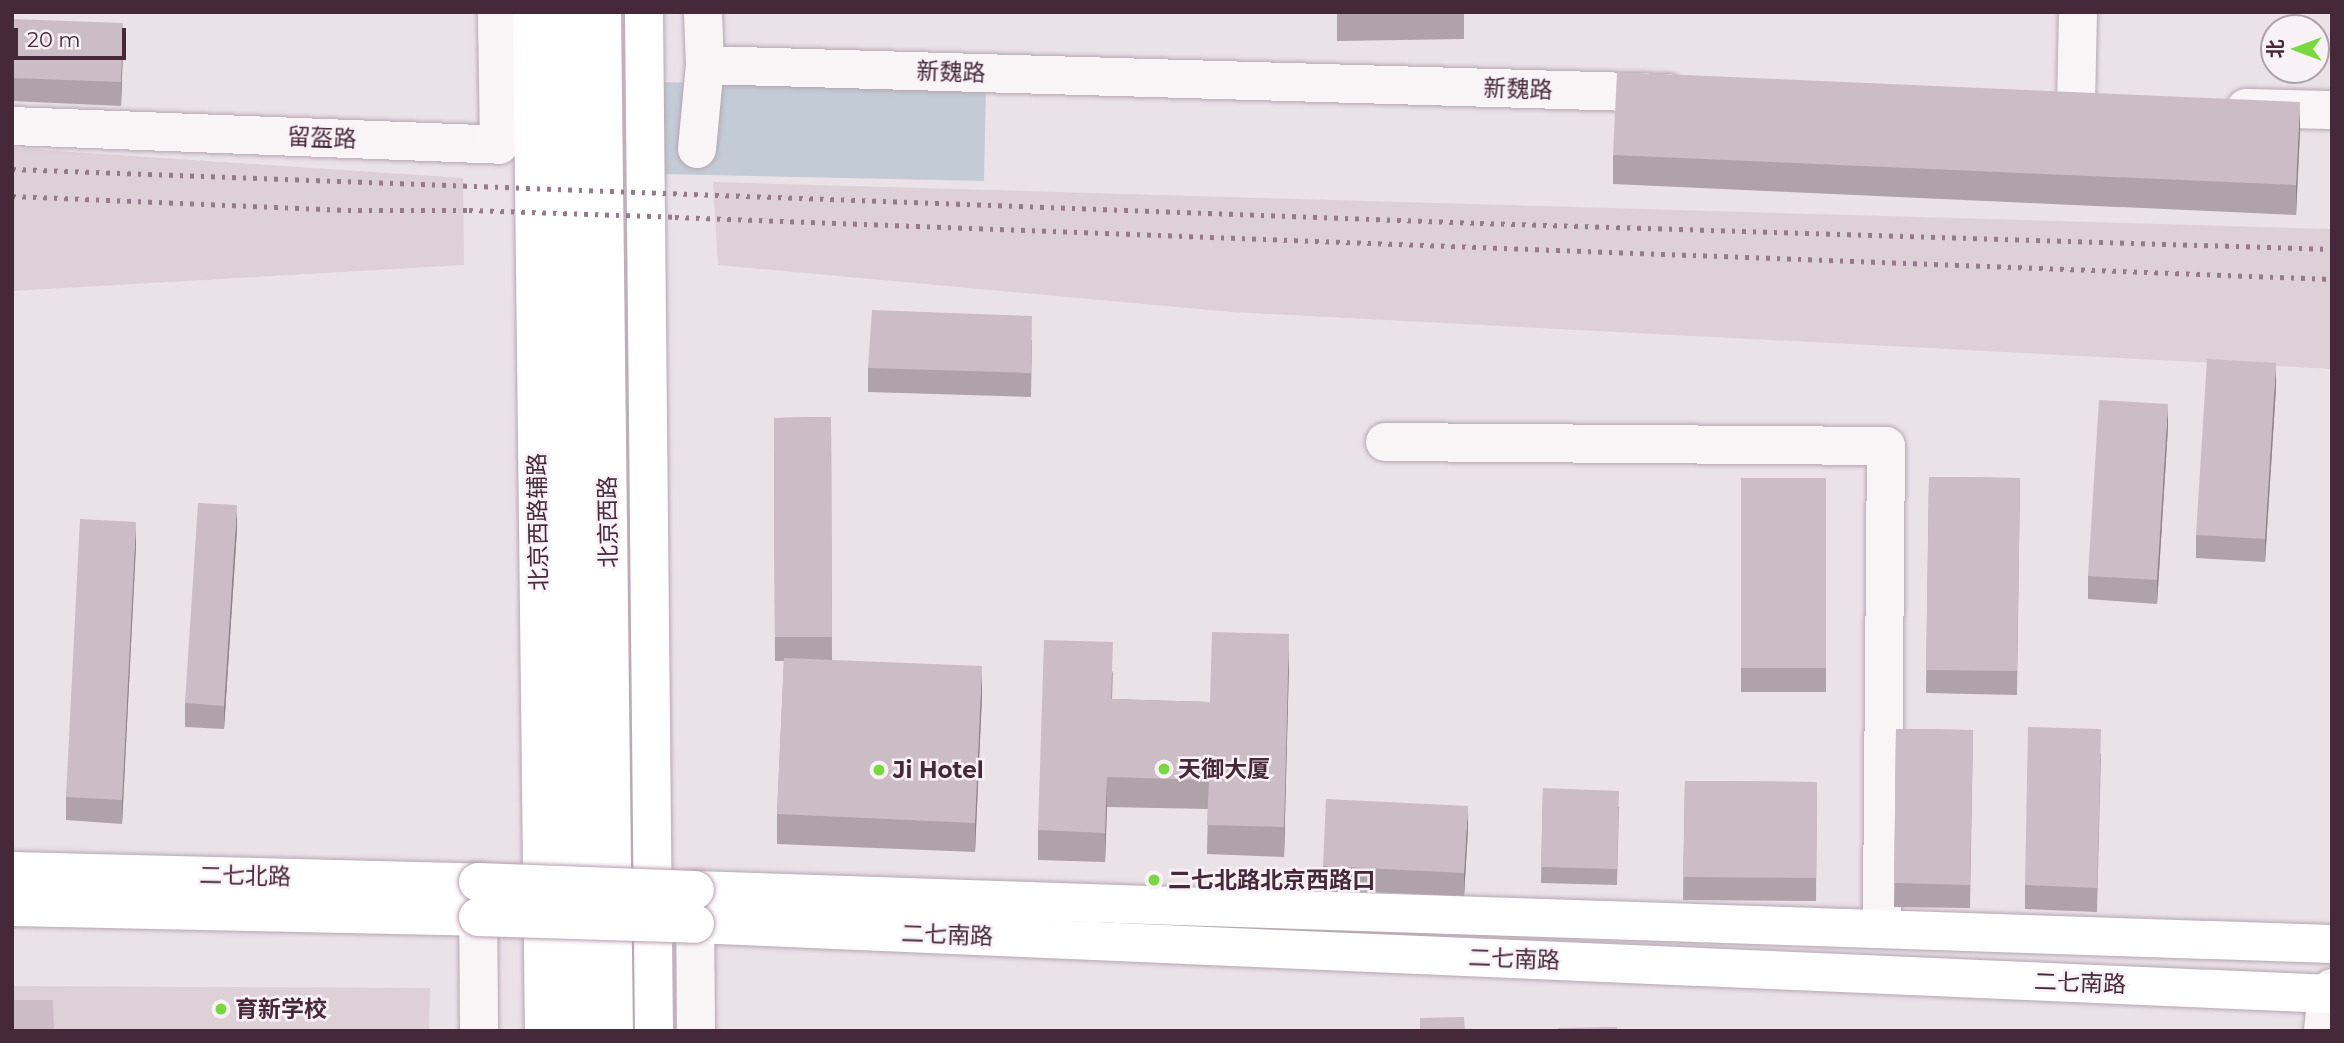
<!DOCTYPE html>
<html>
<head>
<meta charset="utf-8">
<style>
  body { margin:0 }
  #map { position:relative; width:2344px; height:1043px; overflow:hidden; background:#ebe2e8; font-family:Montserrat,"Noto Sans SC",sans-serif }
  div>[style] { position:absolute }
  .built>* { inset:0; background:#ddd0d7 }
  .green>* { inset:0; background:#c2cbd6 }
  .roads { filter:drop-shadow(0 0 2px #b6a6b0) drop-shadow(0 0 2px #b6a6b0) }
  .minor>* { height:38px; margin:-19px; padding:0 19px; transform-origin:19px; border-radius:19px; background:#f9f5f7 }
  .major>* { height:38px; margin:-19px; padding:0 19px; transform-origin:19px; border-radius:19px; background:#fff }
  .rail>* { height:5px; margin-top:-2.5px; transform-origin:0; background:repeating-linear-gradient(90deg,#967a8b 0 3.5px,transparent 0 10.5px) }
  .bridges { filter:drop-shadow(0 0 2px #b8a0af) drop-shadow(0 0 2px #b8a0af) }
  .major-bridge>* { height:38px; margin:-19px; padding:0 19px; transform-origin:19px; border-radius:19px; background:#fff }
  .wall>* { inset:0; background:#afa2a9 }
  .shaded-wall>* { inset:0; background:#8f848a }
  .building>* { inset:0; background:#ccbcc5 }
  .dots>* { width:19px; height:19px; translate:-50% -50%; box-sizing:border-box; border:4px solid #f8f2f6; border-radius:50% }
  span { translate:-50% -50%; white-space:nowrap; text-align:center; line-height:1.15; -webkit-text-stroke:5px #f8f2f6; paint-order:stroke }
  .street-label { font-size:23px; color:#452839 }
  .poi-label { font-size:23px; color:#452839; font-weight:700 }
  .left { translate:0 -50%; text-align:left }
  .frame { position:absolute; inset:0; border:14px solid #452839; pointer-events:none }
  .north { position:absolute; left:2260px; top:14px; width:70px; height:70px; box-sizing:border-box; background:#f8f2f6; border:2px solid #b0a1aa; border-radius:50%; rotate:270deg; font-size:19px; font-weight:700; line-height:28px; text-align:center; color:#452839 }
  .north::after { content:''; display:block; margin:auto; width:24px; height:32px; background:#77d93e; clip-path:polygon(50% 0,100% 100%,50% 72%,0 100%) }
  .scale { position:absolute; left:14px; top:28px; width:112px; height:32px; box-sizing:border-box; border:4px solid #452839; border-top:0; padding-left:9px; font-size:21px; line-height:24px; white-space:nowrap; color:#452839; -webkit-text-stroke:5px #f8f2f6; paint-order:stroke }
</style>
</head>
<body>
<div id="map">
  <div class="built">
    <i style="clip-path:polygon(12px 148px,463px 178px,464px 265px,12px 291px)"></i>
    <i style="clip-path:polygon(713px 182px,2332px 229px,2332px 369px,1232px 312px,718px 265px)"></i>
    <i style="clip-path:polygon(12px 986px,430px 988px,429px 1031px,12px 1031px)"></i>
  </div>
  <div class="green">
    <i style="clip-path:polygon(663px 82px,986px 89px,984px 181px,662px 174px)"></i>
  </div>
  <div class="roads">
    <div class="minor">
      <i style="left:705px;top:65px;width:963px;rotate:1.67deg"></i>
      <i style="left:2076px;top:106px;width:94px;rotate:-88.8deg"></i>
      <i style="left:2246px;top:108px;width:86px;rotate:1.3deg"></i>
      <i style="left:12px;top:126px;width:487px;rotate:2.2deg"></i>
      <i style="left:499px;top:145px;width:133px;rotate:-90.9deg"></i>
      <i style="left:697px;top:149px;width:84px;rotate:-84.6deg"></i>
      <i style="left:705px;top:65px;width:53px;rotate:-92.2deg"></i>
      <i style="left:1385px;top:442px;width:501px;rotate:0.46deg"></i>
      <i style="left:1886px;top:446px;width:483px;rotate:90.5deg"></i>
      <i style="left:478px;top:884px;width:147px;rotate:89.6deg"></i>
      <i style="left:695px;top:893px;width:138px;rotate:89.6deg"></i>
      <i style="left:2323px;top:1031px;width:37px;rotate:-84deg"></i>
      <i style="left:2327px;top:994px;width:8px;rotate:-50deg"></i>
    </div>
    <div class="major">
      <i style="left:532px;top:12px;width:1019px;rotate:89.33deg"></i>
      <i style="left:569px;top:12px;width:1019px;rotate:89.38deg"></i>
      <i style="left:602px;top:12px;width:1019px;rotate:89.33deg"></i>
      <i style="left:644px;top:12px;width:1019px;rotate:89.44deg"></i>
      <i style="left:12px;top:871px;width:466px;rotate:1.4deg"></i>
      <i style="left:695px;top:890px;width:1638px;rotate:1.89deg"></i>
      <i style="left:12px;top:907px;width:466px;rotate:1.2deg"></i>
      <i style="left:695px;top:924px;width:1638px;rotate:2.45deg"></i>
    </div>
  </div>
  <div class="rail">
    <i style="left:12px;top:169px;width:1469px;rotate:2.11deg"></i>
    <i style="left:1480px;top:223px;width:852px;rotate:1.75deg"></i>
    <i style="left:12px;top:196px;width:336px;rotate:2.4deg"></i>
    <i style="left:348px;top:210px;width:121px"></i>
    <i style="left:469px;top:210px;width:206px;rotate:1.9deg"></i>
    <i style="left:675px;top:217px;width:1658px;rotate:2.14deg"></i>
  </div>
  <div class="bridges">
    <div class="major-bridge">
      <i style="left:478px;top:882px;width:217px;rotate:2.1deg"></i>
      <i style="left:478px;top:917px;width:217px;rotate:1.8deg"></i>
    </div>
  </div>
  <div class="wall">
    <i style="clip-path:polygon(1337px 12px,1464px 12px,1464px 39px,1337px 41px)"></i>
    <i style="clip-path:polygon(12px 19px,123px 47px,121px 106px,12px 101px)"></i>
    <i style="clip-path:polygon(2300px 132px,2296px 215px,1613px 184px,1613px 155px)"></i>
    <i style="clip-path:polygon(1032px 340px,1031px 397px,868px 392px,868px 368px)"></i>
    <i style="clip-path:polygon(2276px 387px,2265px 562px,2196px 558px,2196px 535px)"></i>
    <i style="clip-path:polygon(831px 417px,832px 660px,982px 696px,975px 852px,777px 844px,777px 814px,784px 661px,775px 661px,774px 418px)"></i>
    <i style="clip-path:polygon(2168px 427px,2157px 604px,2088px 599px,2088px 576px)"></i>
    <i style="clip-path:polygon(1929px 477px,2020px 478px,2017px 695px,1926px 693px)"></i>
    <i style="clip-path:polygon(1741px 478px,1826px 478px,1826px 692px,1741px 692px)"></i>
    <i style="clip-path:polygon(237px 529px,224px 729px,185px 727px,185px 703px)"></i>
    <i style="clip-path:polygon(136px 545px,122px 824px,66px 820px,66px 797px)"></i>
    <i style="clip-path:polygon(1289px 664px,1284px 857px,1207px 854px,1208px 809px,1107px 807px,1105px 862px,1038px 860px,1038px 830px,1113px 671px,1112px 699px,1210px 702px)"></i>
    <i style="clip-path:polygon(1896px 729px,1973px 730px,1970px 908px,1894px 907px)"></i>
    <i style="clip-path:polygon(2101px 753px,2097px 912px,2025px 909px,2025px 885px)"></i>
    <i style="clip-path:polygon(1685px 781px,1817px 782px,1816px 901px,1683px 900px)"></i>
    <i style="clip-path:polygon(1543px 788px,1619px 807px,1617px 885px,1541px 883px)"></i>
    <i style="clip-path:polygon(1468px 829px,1464px 896px,1323px 890px,1323px 866px)"></i>
  </div>
  <div class="shaded-wall">
    <i style="clip-path:polygon(123px 23px,123px 47px,121px 106px,121px 82px)"></i>
    <i style="clip-path:polygon(2300px 102px,2300px 132px,2296px 215px,2296px 185px)"></i>
    <i style="clip-path:polygon(2276px 363px,2276px 387px,2265px 562px,2265px 539px)"></i>
    <i style="clip-path:polygon(2168px 404px,2168px 427px,2157px 604px,2157px 580px)"></i>
    <i style="clip-path:polygon(237px 505px,237px 529px,224px 729px,224px 706px)"></i>
    <i style="clip-path:polygon(136px 522px,136px 545px,122px 824px,122px 800px)"></i>
    <i style="clip-path:polygon(1289px 634px,1289px 664px,1284px 857px,1284px 827px)"></i>
    <i style="clip-path:polygon(982px 666px,982px 696px,975px 852px,975px 823px)"></i>
    <i style="clip-path:polygon(1107px 777px,1107px 807px,1105px 862px,1105px 833px)"></i>
    <i style="clip-path:polygon(1468px 806px,1468px 829px,1464px 896px,1464px 873px)"></i>
  </div>
  <div class="building">
    <i style="clip-path:polygon(12px 19px,123px 23px,121px 82px,12px 78px)"></i>
    <i style="clip-path:polygon(1617px 72px,2300px 102px,2296px 185px,1613px 155px)"></i>
    <i style="clip-path:polygon(872px 310px,1032px 316px,1031px 373px,868px 368px)"></i>
    <i style="clip-path:polygon(2207px 359px,2276px 363px,2265px 539px,2196px 535px)"></i>
    <i style="clip-path:polygon(2099px 400px,2168px 404px,2157px 580px,2088px 576px)"></i>
    <i style="clip-path:polygon(831px 417px,832px 637px,775px 637px,774px 418px)"></i>
    <i style="clip-path:polygon(1929px 477px,2020px 478px,2017px 671px,1926px 670px)"></i>
    <i style="clip-path:polygon(1741px 478px,1826px 478px,1826px 668px,1741px 668px)"></i>
    <i style="clip-path:polygon(198px 503px,237px 505px,224px 706px,185px 703px)"></i>
    <i style="clip-path:polygon(80px 519px,136px 522px,122px 800px,66px 797px)"></i>
    <i style="clip-path:polygon(1212px 632px,1289px 634px,1284px 827px,1207px 825px,1209px 780px,1107px 777px,1105px 833px,1038px 830px,1044px 640px,1113px 642px,1111px 699px,1210px 702px)"></i>
    <i style="clip-path:polygon(784px 658px,982px 666px,975px 823px,777px 814px)"></i>
    <i style="clip-path:polygon(2028px 727px,2101px 729px,2097px 888px,2025px 885px)"></i>
    <i style="clip-path:polygon(1896px 729px,1973px 730px,1970px 885px,1894px 883px)"></i>
    <i style="clip-path:polygon(1685px 781px,1817px 782px,1816px 878px,1683px 877px)"></i>
    <i style="clip-path:polygon(1543px 788px,1619px 791px,1617px 869px,1541px 867px)"></i>
    <i style="clip-path:polygon(1326px 799px,1468px 806px,1464px 873px,1323px 866px)"></i>
    <i style="clip-path:polygon(12px 1000px,53px 1000px,54px 1031px,12px 1031px)"></i>
    <i style="clip-path:polygon(1464px 1017px,1465px 1031px,1420px 1031px,1420px 1018px)"></i>
    <i style="clip-path:polygon(1617px 1027px,1617px 1031px,1558px 1031px,1558px 1028px)"></i>
  </div>
  <div class="dots">
    <i style="left:1164px;top:769px;background:#77d93e"></i>
    <i style="left:879px;top:770px;background:#77d93e"></i>
    <i style="left:1154px;top:880px;background:#77d93e"></i>
    <i style="left:221px;top:1009px;background:#77d93e"></i>
  </div>
  <div class="street-label">
    <span style="left:951px;top:72px;rotate:2deg">新魏路</span>
    <span style="left:1518px;top:89px;rotate:2deg">新魏路</span>
    <span style="left:322px;top:138px;rotate:2deg">留盔路</span>
    <span style="left:538px;top:522px;rotate:-91deg">北京西路辅路</span>
    <span style="left:608px;top:522px;rotate:-91deg">北京西路</span>
    <span style="left:245px;top:876px;rotate:1deg">二七北路</span>
    <span style="left:947px;top:935px;rotate:2deg">二七南路</span>
    <span style="left:1514px;top:959px;rotate:2deg">二七南路</span>
    <span style="left:2080px;top:983px;rotate:2deg">二七南路</span>
  </div>
  <div class="poi-label">
    <span class="left" style="left:1178px;top:769px">天御大厦</span>
    <span class="left" style="left:893px;top:770px">Ji Hotel</span>
    <span class="left" style="left:1168px;top:880px">二七北路北京西路口</span>
    <span class="left" style="left:235px;top:1009px">育新学校</span>
  </div>
  <div class="frame"></div>
  <div class="north">北</div>
  <div class="scale">20 m</div>
</div>
</body>
</html>
